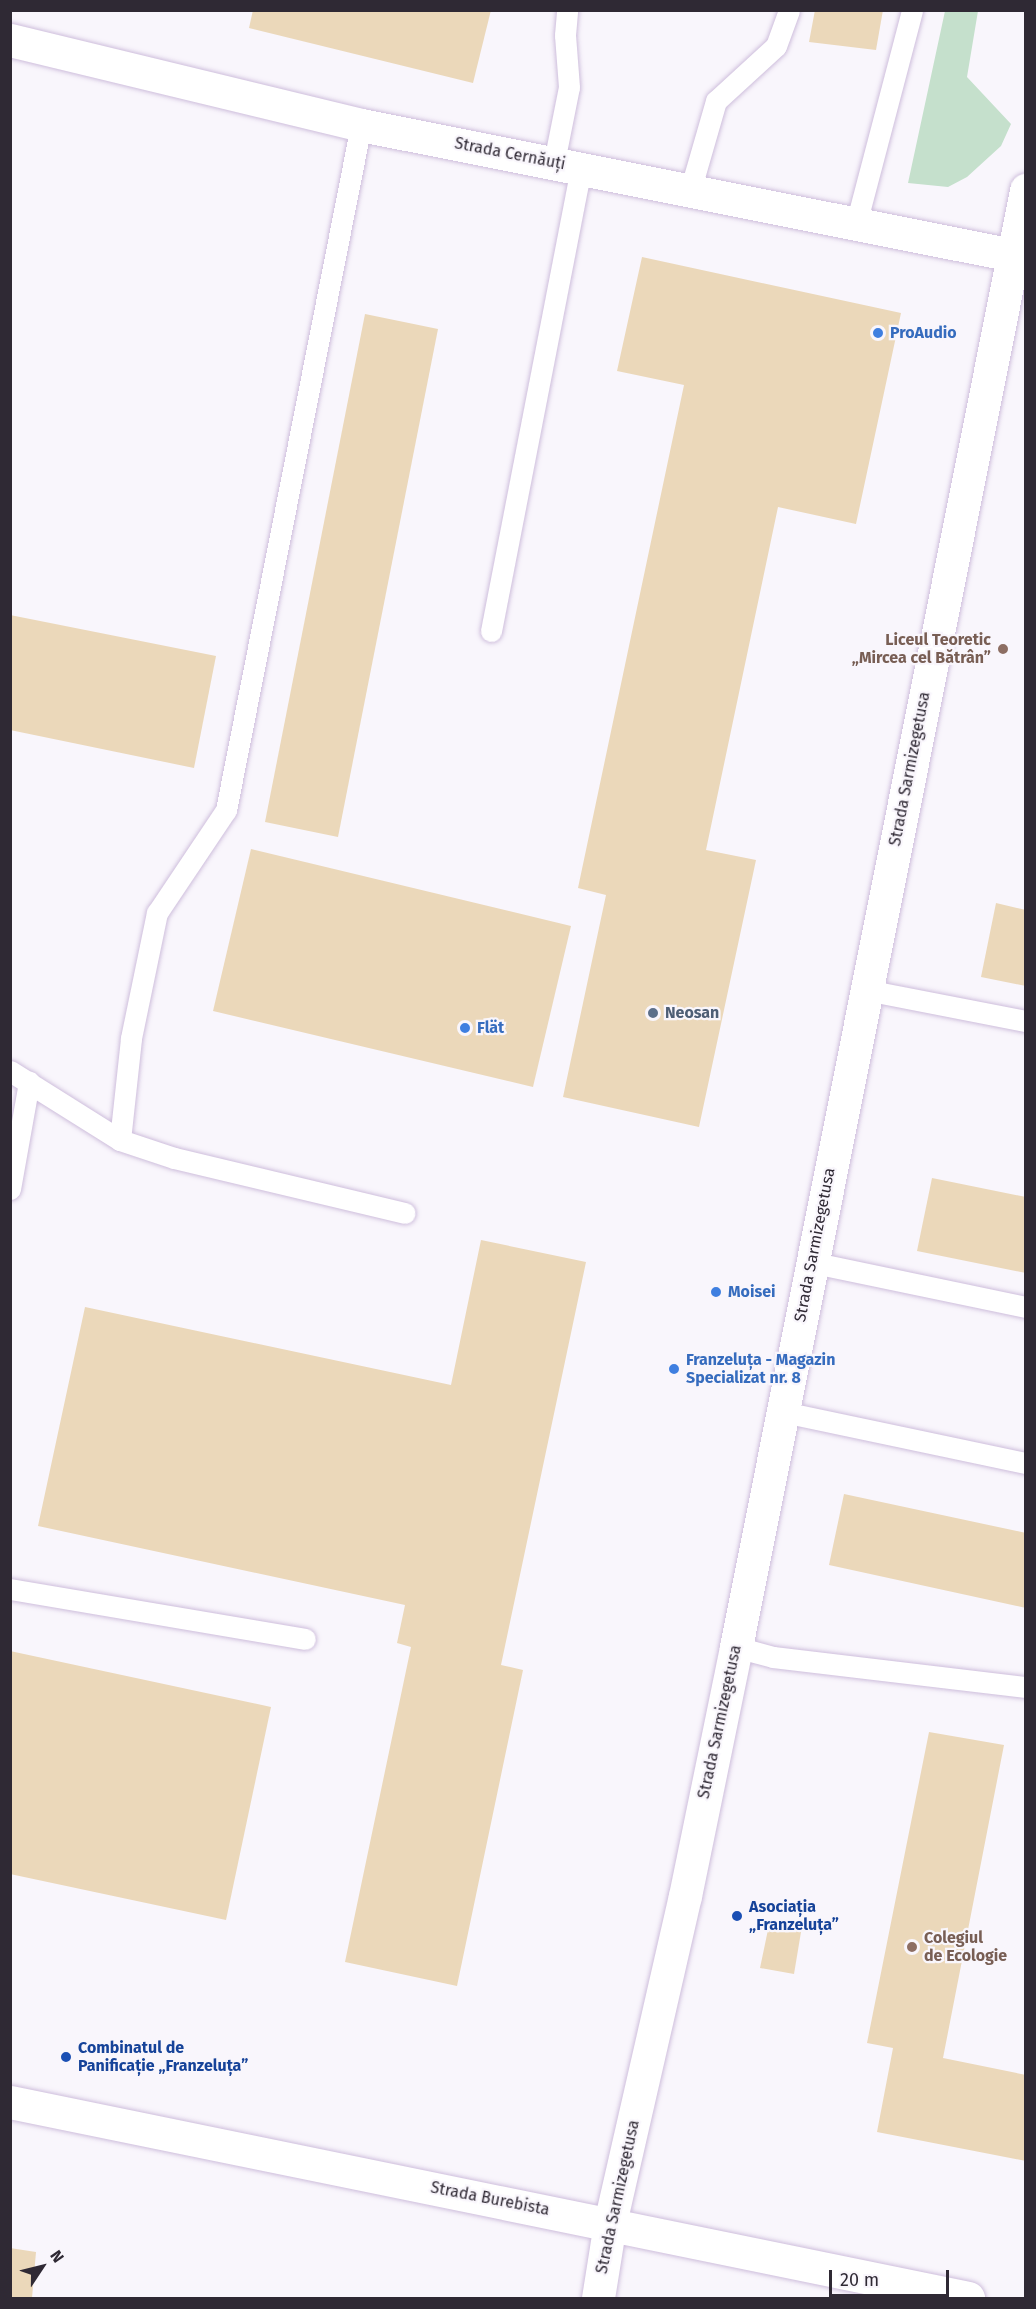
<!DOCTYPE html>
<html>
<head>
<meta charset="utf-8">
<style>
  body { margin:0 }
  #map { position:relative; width:1036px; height:2309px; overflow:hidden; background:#f9f6fc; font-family:"Fira Sans",sans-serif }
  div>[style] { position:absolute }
  .green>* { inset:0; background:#c5e0cc }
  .building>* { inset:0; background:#ebd8ba }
  .roads { filter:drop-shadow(0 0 2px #cebedc) drop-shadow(0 0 2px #cebedc) }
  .service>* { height:21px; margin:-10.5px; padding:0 10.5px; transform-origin:10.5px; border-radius:10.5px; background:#fff }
  .minor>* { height:33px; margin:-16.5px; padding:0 16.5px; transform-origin:16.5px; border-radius:16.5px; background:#fff }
  .secondary>* { height:33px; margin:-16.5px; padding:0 16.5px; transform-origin:16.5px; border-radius:16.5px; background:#fff }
  .dots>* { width:16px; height:16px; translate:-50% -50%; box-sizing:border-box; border:3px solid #f9f6fc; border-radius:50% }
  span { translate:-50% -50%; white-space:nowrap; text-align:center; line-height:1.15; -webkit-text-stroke:4.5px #f9f6fc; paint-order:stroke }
  .street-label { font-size:16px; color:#2f2934 }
  .shop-label { font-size:16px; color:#366cbe; font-weight:700 }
  .left { translate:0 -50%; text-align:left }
  .education-label { font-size:16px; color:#785e54; font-weight:700 }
  .right { translate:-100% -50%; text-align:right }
  .service-label { font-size:16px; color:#4e5e75; font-weight:700 }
  .transit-label { font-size:16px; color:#164399; font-weight:700 }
  .frame { position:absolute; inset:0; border:12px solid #2f2934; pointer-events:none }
  .north { position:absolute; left:12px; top:2237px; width:60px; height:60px; -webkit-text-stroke:4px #f9f6fc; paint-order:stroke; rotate:55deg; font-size:16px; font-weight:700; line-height:24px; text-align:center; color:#2f2934 }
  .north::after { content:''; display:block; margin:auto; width:21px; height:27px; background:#2f2934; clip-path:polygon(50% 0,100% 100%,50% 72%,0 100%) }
  .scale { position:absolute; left:829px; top:2270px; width:120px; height:27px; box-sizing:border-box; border:3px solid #2f2934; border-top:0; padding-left:8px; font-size:18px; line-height:21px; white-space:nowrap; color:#2f2934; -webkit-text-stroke:4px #f9f6fc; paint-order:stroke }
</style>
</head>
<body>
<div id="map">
  <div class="green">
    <i style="clip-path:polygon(945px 11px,978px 11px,967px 77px,1011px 124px,1001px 146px,967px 177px,948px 187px,908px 183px)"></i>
  </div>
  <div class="building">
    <i style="clip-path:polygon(253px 10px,491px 10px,473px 83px,249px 28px)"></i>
    <i style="clip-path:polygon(815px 10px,883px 10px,876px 50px,809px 42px)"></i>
    <i style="clip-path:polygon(642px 257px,901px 313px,856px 524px,778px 507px,706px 850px,756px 860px,699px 1127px,563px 1097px,606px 895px,578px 888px,684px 385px,617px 371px)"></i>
    <i style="clip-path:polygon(365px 314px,438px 329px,338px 837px,265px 822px)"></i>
    <i style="clip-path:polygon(10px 615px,216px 656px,194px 768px,10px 730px)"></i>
    <i style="clip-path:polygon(251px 849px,571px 926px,533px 1087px,213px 1011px)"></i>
    <i style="clip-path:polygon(996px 903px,1026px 910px,1026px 986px,981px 977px)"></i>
    <i style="clip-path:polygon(932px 1178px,1026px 1197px,1026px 1273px,917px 1251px)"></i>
    <i style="clip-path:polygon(481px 1240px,586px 1262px,501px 1665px,523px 1670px,457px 1986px,345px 1962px,411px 1647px,397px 1643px,405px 1605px,38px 1526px,85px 1307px,451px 1385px)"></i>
    <i style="clip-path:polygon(844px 1494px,1026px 1533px,1026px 1608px,829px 1565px)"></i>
    <i style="clip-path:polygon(10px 1651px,271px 1707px,226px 1920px,10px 1874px)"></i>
    <i style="clip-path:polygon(929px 1732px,1004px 1745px,943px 2058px,1026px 2075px,1026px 2161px,877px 2132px,893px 2048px,867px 2043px)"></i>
    <i style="clip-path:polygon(770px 1920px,802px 1926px,794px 1974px,760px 1968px)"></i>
    <i style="clip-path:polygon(10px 2248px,36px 2252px,32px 2298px,10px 2298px)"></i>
  </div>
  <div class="roads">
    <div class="service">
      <i style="left:554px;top:162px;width:76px;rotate:-78.7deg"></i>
      <i style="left:569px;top:87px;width:52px;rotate:-94.4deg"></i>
      <i style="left:565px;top:35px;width:25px;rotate:-85deg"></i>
      <i style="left:690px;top:191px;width:94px;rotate:-73.9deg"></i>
      <i style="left:716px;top:101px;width:81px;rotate:-42.5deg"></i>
      <i style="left:776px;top:46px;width:38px;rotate:-70deg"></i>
      <i style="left:856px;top:224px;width:221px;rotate:-75.3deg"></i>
      <i style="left:491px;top:631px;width:471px;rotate:-79deg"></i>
      <i style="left:866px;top:990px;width:163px;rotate:11deg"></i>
      <i style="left:10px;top:1071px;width:130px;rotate:32.1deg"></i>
      <i style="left:120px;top:1140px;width:57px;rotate:18.4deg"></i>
      <i style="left:174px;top:1158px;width:237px;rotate:13.4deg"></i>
      <i style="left:120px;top:1140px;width:103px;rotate:-83.8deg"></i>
      <i style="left:131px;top:1038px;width:128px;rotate:-78.3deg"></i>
      <i style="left:157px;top:913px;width:124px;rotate:-56.2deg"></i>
      <i style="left:226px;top:810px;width:698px;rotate:-78.85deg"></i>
      <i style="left:10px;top:1189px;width:109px;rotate:-79.9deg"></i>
      <i style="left:810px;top:1262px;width:221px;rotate:11.8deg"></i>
      <i style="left:783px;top:1412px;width:248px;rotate:11.9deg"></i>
      <i style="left:10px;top:1589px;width:299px;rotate:9.6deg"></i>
      <i style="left:736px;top:1647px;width:38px;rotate:15deg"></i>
      <i style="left:773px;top:1657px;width:255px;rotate:6.8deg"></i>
    </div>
    <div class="minor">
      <i style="left:10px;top:40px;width:361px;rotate:13.6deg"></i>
      <i style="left:361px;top:125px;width:664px;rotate:11.29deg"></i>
    </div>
    <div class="secondary">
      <i style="left:10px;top:2102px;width:978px;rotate:11.56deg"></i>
      <i style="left:598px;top:2298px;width:76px;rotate:-80.9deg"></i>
      <i style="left:610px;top:2223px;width:335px;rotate:-77.1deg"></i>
      <i style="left:685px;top:1896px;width:254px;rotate:-78.4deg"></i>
      <i style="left:736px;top:1647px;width:1486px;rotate:-78.74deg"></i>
    </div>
  </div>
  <div class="dots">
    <i style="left:878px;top:333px;background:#3f7fe0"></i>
    <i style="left:1003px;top:649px;background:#8d6e63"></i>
    <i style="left:653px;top:1013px;background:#5c6f8a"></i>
    <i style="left:465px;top:1028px;background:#3f7fe0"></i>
    <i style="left:716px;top:1292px;background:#3f7fe0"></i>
    <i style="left:674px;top:1369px;background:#3f7fe0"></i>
    <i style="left:737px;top:1916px;background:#1a4fb4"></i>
    <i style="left:912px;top:1947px;background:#8d6e63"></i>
    <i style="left:66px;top:2057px;background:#1a4fb4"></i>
  </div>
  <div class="street-label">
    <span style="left:510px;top:154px;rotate:11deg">Strada Cernăuți</span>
    <span style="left:910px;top:769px;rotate:-79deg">Strada Sarmizegetusa</span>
    <span style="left:815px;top:1245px;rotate:-79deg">Strada Sarmizegetusa</span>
    <span style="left:720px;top:1722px;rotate:-78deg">Strada Sarmizegetusa</span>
    <span style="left:618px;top:2197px;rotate:-78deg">Strada Sarmizegetusa</span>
    <span style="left:490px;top:2199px;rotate:11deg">Strada Burebista</span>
  </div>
  <div class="shop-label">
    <span class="left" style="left:890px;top:333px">ProAudio</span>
    <span class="left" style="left:477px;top:1028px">Flät</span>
    <span class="left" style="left:728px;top:1292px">Moisei</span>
    <span class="left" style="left:686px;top:1369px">Franzeluța - Magazin<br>Specializat nr. 8</span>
  </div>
  <div class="education-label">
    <span class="right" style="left:991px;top:649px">Liceul Teoretic<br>„Mircea cel Bătrân”</span>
    <span class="left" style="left:924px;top:1947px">Colegiul<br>de Ecologie</span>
  </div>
  <div class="service-label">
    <span class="left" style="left:665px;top:1013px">Neosan</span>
  </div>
  <div class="transit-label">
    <span class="left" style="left:749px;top:1916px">Asociația<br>„Franzeluța”</span>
    <span class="left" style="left:78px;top:2057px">Combinatul de<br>Panificație „Franzeluța”</span>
  </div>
  <div class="frame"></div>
  <div class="north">N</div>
  <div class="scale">20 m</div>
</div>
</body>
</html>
